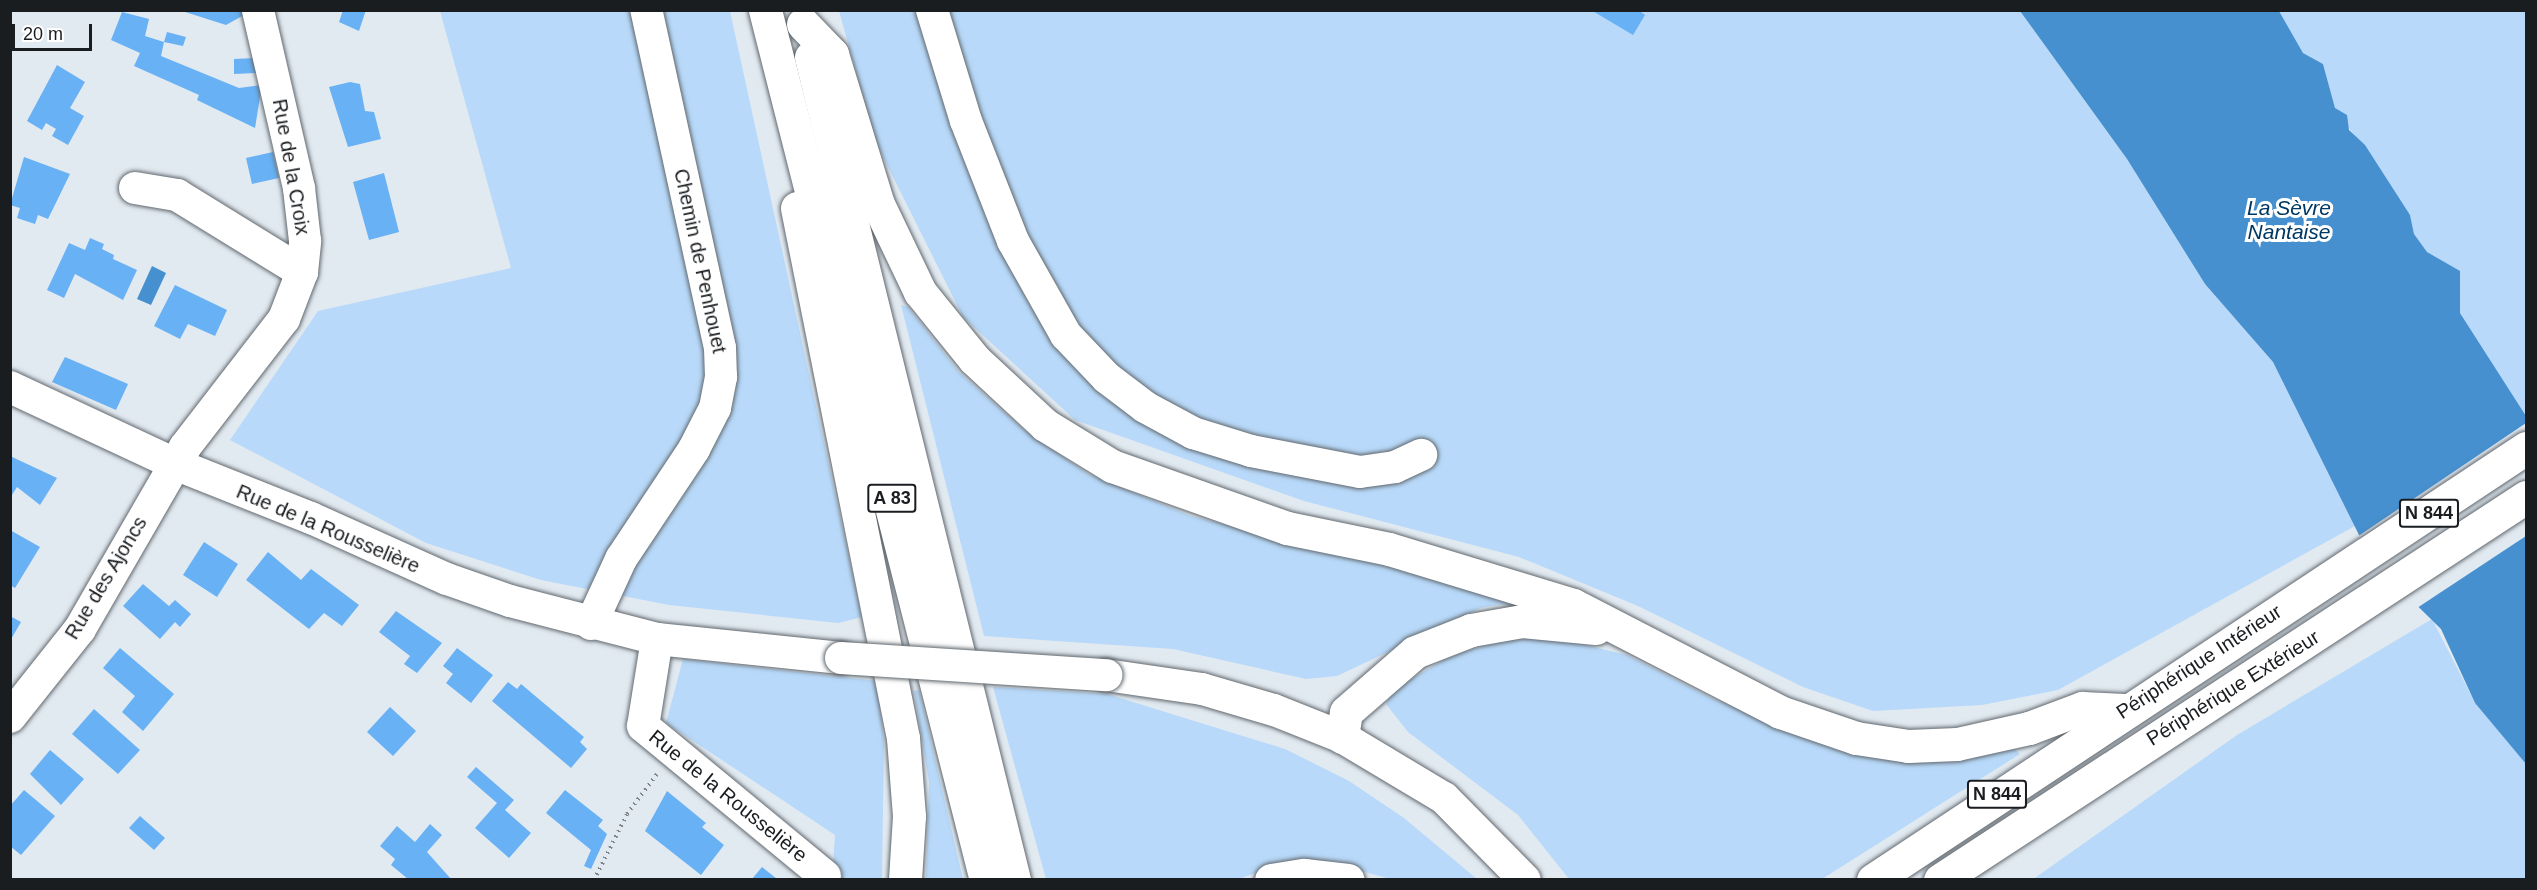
<!DOCTYPE html>
<html>
<head>
<meta charset="utf-8">
<style>
  body { margin:0 }
  #map { position:relative; width:2537px; height:890px; overflow:hidden; background:#e2eaf1; font-family:Helvetica,sans-serif }
  div>[style] { position:absolute }
  .green>* { inset:0; background:#b8d9f9 }
  .water>* { inset:0; background:#4690d0 }
  .pier>* { inset:0; background:#e2eaf1 }
  .building>* { inset:0; background:#68b1f4 }
  .path>* { height:4px; margin-top:-2px; transform-origin:0; background:repeating-linear-gradient(90deg,#7f8489 0 1.5px,transparent 0 6px) }
  .roads { filter:drop-shadow(0 0 2px #61686e) drop-shadow(0 0 2px #61686e) }
  .minor>* { height:32px; margin:-16px; padding:0 16px; transform-origin:16px; border-radius:16px; background:#fff }
  .highway>* { height:33px; margin:-16.5px; padding:0 16.5px; transform-origin:16.5px; border-radius:16.5px; background:#fff }
  .bridges { filter:drop-shadow(0 0 2px #61686e) drop-shadow(0 0 2px #61686e) }
  .minor-bridge>* { height:32px; margin:-16px; padding:0 16px; transform-origin:16px; border-radius:16px; background:#fff }
  span { translate:-50% -50%; white-space:nowrap; text-align:center; line-height:1.15; -webkit-text-stroke:6px #fff; paint-order:stroke }
  .shield-label span { padding:2px 4px; background:#fff; border:2px solid; border-radius:4px; -webkit-text-stroke-width:0 }
  .shield-label { font-size:18px; color:#1a1d20; font-weight:700 }
  .street-label { font-size:20px; color:#1a1d20 }
  .water-label { font-size:21px; color:#003862; font-style:italic }
  .frame { position:absolute; inset:0; border:12px solid #1a1d20; pointer-events:none }
  .scale { position:absolute; left:12px; top:24px; width:80px; height:27px; box-sizing:border-box; border:3px solid #1a1d20; border-top:0; padding-left:8px; font-size:18px; line-height:21px; white-space:nowrap; color:#1a1d20; -webkit-text-stroke:4px #fff; paint-order:stroke }
</style>
</head>
<body>
<div id="map">
  <div class="green">
    <i style="clip-path:polygon(440px 11px,730px 11px,862px 617px,838px 623px,669px 605px,541px 580px,426px 543px,230px 440px,318px 311px,511px 268px)"></i>
    <i style="clip-path:polygon(839px 11px,2020px 11px,2127px 159px,2205px 284px,2273px 362px,2355px 526px,2058px 690px,1982px 705px,1873px 711px,1803px 687px,1638px 606px,1519px 557px,1304px 501px,1075px 420px,963px 317px,876px 143px)"></i>
    <i style="clip-path:polygon(2279px 11px,2526px 11px,2526px 416px,2460px 313px,2459px 271px,2427px 252px,2414px 234px,2410px 215px,2335px 108px,2323px 64px,2303px 53px)"></i>
    <i style="clip-path:polygon(901px 305px,908px 307px,959px 372px,1024px 430px,1088px 474px,1191px 516px,1471px 586px,1514px 602px,1481px 608px,1337px 676px,1306px 679px,1173px 649px,984px 636px)"></i>
    <i style="clip-path:polygon(2432px 619px,2475px 703px,2526px 764px,2526px 879px,2032px 880px,2237px 735px)"></i>
    <i style="clip-path:polygon(1552px 637px,1627px 655px,1711px 698px,1833px 746px,2010px 744px,2020px 754px,1822px 879px,1569px 879px,1518px 815px,1408px 732px,1386px 704px,1394px 689px,1452px 655px,1512px 638px)"></i>
    <i style="clip-path:polygon(683px 659px,877px 681px,884px 742px,882px 879px,832px 879px,835px 835px,666px 723px)"></i>
    <i style="clip-path:polygon(993px 687px,1107px 694px,1285px 749px,1349px 781px,1404px 818px,1477px 879px,1390px 879px,1333px 863px,1275px 866px,1239px 879px,1046px 879px)"></i>
    <i style="clip-path:polygon(919px 690px,963px 879px,926px 879px,929px 782px,914px 691px)"></i>
  </div>
  <div class="water">
    <i style="clip-path:polygon(2020px 11px,2279px 11px,2303px 53px,2323px 64px,2335px 108px,2347px 115px,2349px 130px,2365px 145px,2410px 215px,2414px 234px,2427px 252px,2460px 271px,2460px 313px,2526px 416px,2526px 764px,2475px 703px,2441px 629px,2386px 575px,2360px 537px,2273px 362px,2205px 284px,2127px 159px)"></i>
    <i style="clip-path:polygon(152px 266px,166px 273px,151px 305px,137px 299px)"></i>
  </div>
  <div class="pier">
    <i style="clip-path:polygon(2526px 423px,2526px 536px,2417px 608px,2377px 569px,2357px 537px)"></i>
  </div>
  <div class="building">
    <i style="clip-path:polygon(241px 10px,244px 15px,226px 25px,182px 11px)"></i>
    <i style="clip-path:polygon(343px 10px,366px 10px,359px 31px,339px 22px)"></i>
    <i style="clip-path:polygon(1591px 10px,1638px 10px,1645px 15px,1633px 35px)"></i>
    <i style="clip-path:polygon(122px 12px,149px 19px,145px 36px,164px 42px,161px 56px,239px 88px,262px 85px,255px 128px,197px 100px,199px 95px,134px 66px,140px 53px,111px 40px)"></i>
    <i style="clip-path:polygon(167px 32px,186px 37px,183px 46px,164px 42px)"></i>
    <i style="clip-path:polygon(257px 58px,257px 73px,234px 74px,234px 59px)"></i>
    <i style="clip-path:polygon(57px 65px,85px 82px,70px 108px,84px 116px,68px 145px,52px 136px,56px 129px,46px 123px,42px 130px,27px 121px)"></i>
    <i style="clip-path:polygon(350px 82px,360px 84px,365px 111px,374px 112px,381px 139px,348px 147px,329px 87px)"></i>
    <i style="clip-path:polygon(273px 152px,279px 178px,252px 184px,246px 158px)"></i>
    <i style="clip-path:polygon(24px 157px,70px 174px,48px 219px,38px 215px,35px 224px,17px 218px,20px 208px,10px 205px)"></i>
    <i style="clip-path:polygon(384px 173px,399px 232px,369px 240px,353px 182px)"></i>
    <i style="clip-path:polygon(90px 238px,104px 244px,102px 249px,114px 255px,113px 259px,137px 270px,123px 300px,75px 274px,64px 298px,47px 290px,69px 243px,85px 250px)"></i>
    <i style="clip-path:polygon(175px 285px,227px 310px,215px 336px,188px 324px,180px 339px,154px 326px)"></i>
    <i style="clip-path:polygon(65px 357px,128px 384px,116px 410px,52px 382px)"></i>
    <i style="clip-path:polygon(10px 456px,57px 478px,40px 505px,17px 487px,10px 498px)"></i>
    <i style="clip-path:polygon(10px 530px,40px 547px,15px 588px,10px 585px)"></i>
    <i style="clip-path:polygon(204px 542px,238px 564px,217px 597px,183px 575px)"></i>
    <i style="clip-path:polygon(268px 552px,301px 580px,311px 569px,359px 605px,342px 626px,324px 613px,309px 629px,246px 580px)"></i>
    <i style="clip-path:polygon(143px 584px,169px 606px,175px 600px,191px 614px,180px 627px,175px 622px,160px 639px,123px 606px)"></i>
    <i style="clip-path:polygon(396px 611px,442px 643px,417px 673px,404px 664px,410px 656px,379px 632px)"></i>
    <i style="clip-path:polygon(10px 616px,21px 622px,10px 641px)"></i>
    <i style="clip-path:polygon(120px 648px,174px 694px,143px 731px,122px 712px,135px 696px,103px 668px)"></i>
    <i style="clip-path:polygon(457px 648px,493px 675px,471px 703px,446px 683px,453px 674px,443px 666px)"></i>
    <i style="clip-path:polygon(508px 682px,517px 689px,521px 684px,584px 737px,580px 742px,587px 749px,571px 768px,492px 701px)"></i>
    <i style="clip-path:polygon(390px 707px,416px 731px,393px 756px,367px 732px)"></i>
    <i style="clip-path:polygon(94px 709px,140px 750px,118px 774px,72px 734px)"></i>
    <i style="clip-path:polygon(50px 750px,84px 779px,61px 805px,30px 774px)"></i>
    <i style="clip-path:polygon(476px 767px,514px 800px,505px 810px,531px 833px,509px 858px,475px 828px,497px 803px,467px 777px)"></i>
    <i style="clip-path:polygon(24px 790px,55px 816px,21px 855px,10px 846px,10px 806px)"></i>
    <i style="clip-path:polygon(565px 790px,603px 820px,598px 826px,607px 834px,591px 869px,584px 866px,591px 850px,546px 813px)"></i>
    <i style="clip-path:polygon(667px 791px,706px 823px,702px 827px,724px 845px,701px 875px,645px 831px)"></i>
    <i style="clip-path:polygon(140px 816px,165px 838px,154px 850px,129px 828px)"></i>
    <i style="clip-path:polygon(430px 824px,442px 835px,427px 852px,451px 879px,408px 879px,391px 865px,395px 859px,380px 846px,397px 826px,415px 842px)"></i>
    <i style="clip-path:polygon(762px 867px,777px 879px,752px 879px)"></i>
  </div>
  <div class="path">
    <i style="left:594px;top:880px;width:74px;rotate:-63.4deg"></i>
    <i style="left:627px;top:814px;width:50px;rotate:-53.1deg"></i>
  </div>
  <div class="roads">
    <div class="minor">
      <i style="left:932px;top:10px;width:116px;rotate:73deg"></i>
      <i style="left:966px;top:121px;width:129px;rotate:68.6deg"></i>
      <i style="left:1013px;top:241px;width:108px;rotate:60.6deg"></i>
      <i style="left:1066px;top:335px;width:59px;rotate:46.4deg"></i>
      <i style="left:1107px;top:378px;width:48px;rotate:37.3deg"></i>
      <i style="left:1145px;top:407px;width:55px;rotate:28.4deg"></i>
      <i style="left:1193px;top:433px;width:61px;rotate:17.2deg"></i>
      <i style="left:1251px;top:451px;width:111px;rotate:10.9deg"></i>
      <i style="left:1360px;top:472px;width:35px;rotate:-8deg"></i>
      <i style="left:1395px;top:467px;width:29px;rotate:-25deg"></i>
      <i style="left:135px;top:188px;width:43px;rotate:9.5deg"></i>
      <i style="left:177px;top:195px;width:147px;rotate:31.6deg"></i>
      <i style="left:10px;top:387px;width:182px;rotate:25deg"></i>
      <i style="left:175px;top:464px;width:146px;rotate:21.7deg"></i>
      <i style="left:311px;top:518px;width:149px;rotate:24.2deg"></i>
      <i style="left:447px;top:579px;width:67px;rotate:19.2deg"></i>
      <i style="left:510px;top:601px;width:152px;rotate:14.5deg"></i>
      <i style="left:657px;top:639px;width:185px;rotate:5.9deg"></i>
      <i style="left:591px;top:624px;width:72px;rotate:-65.2deg"></i>
      <i style="left:621px;top:559px;width:132px;rotate:-56.4deg"></i>
      <i style="left:694px;top:449px;width:46px;rotate:-62.9deg"></i>
      <i style="left:715px;top:408px;width:32px;rotate:-79deg"></i>
      <i style="left:721px;top:377px;width:29px;rotate:-92deg"></i>
      <i style="left:720px;top:348px;width:346px;rotate:-102.3deg"></i>
      <i style="left:657px;top:639px;width:88px;rotate:99.1deg"></i>
      <i style="left:643px;top:726px;width:236px;rotate:39.5deg"></i>
      <i style="left:1106px;top:675px;width:97px;rotate:8.3deg"></i>
      <i style="left:1202px;top:689px;width:75px;rotate:16.3deg"></i>
      <i style="left:1274px;top:710px;width:73px;rotate:21.7deg"></i>
      <i style="left:1342px;top:737px;width:119px;rotate:30.9deg"></i>
      <i style="left:1444px;top:798px;width:115px;rotate:45.4deg"></i>
      <i style="left:10px;top:717px;width:112px;rotate:-51.5deg"></i>
      <i style="left:80px;top:629px;width:210px;rotate:-60deg"></i>
      <i style="left:185px;top:447px;width:162px;rotate:-52.3deg"></i>
      <i style="left:284px;top:319px;width:50px;rotate:-69deg"></i>
      <i style="left:302px;top:272px;width:31px;rotate:-84deg"></i>
      <i style="left:305px;top:241px;width:53px;rotate:-96.5deg"></i>
      <i style="left:299px;top:188px;width:183px;rotate:-103deg"></i>
    </div>
    <div class="highway">
      <i style="left:765px;top:10px;width:898px;rotate:75.75deg"></i>
      <i style="left:803px;top:24px;width:42px;rotate:46deg"></i>
      <i style="left:832px;top:54px;width:157px;rotate:73deg"></i>
      <i style="left:878px;top:204px;width:98px;rotate:64.5deg"></i>
      <i style="left:920px;top:292px;width:86px;rotate:51.1deg"></i>
      <i style="left:974px;top:359px;width:97px;rotate:42.9deg"></i>
      <i style="left:1045px;top:425px;width:79px;rotate:31.5deg"></i>
      <i style="left:1112px;top:466px;width:186px;rotate:19.5deg"></i>
      <i style="left:1287px;top:528px;width:104px;rotate:11.6deg"></i>
      <i style="left:1389px;top:549px;width:192px;rotate:16.9deg"></i>
      <i style="left:1573px;top:605px;width:233px;rotate:27.3deg"></i>
      <i style="left:1780px;top:712px;width:80px;rotate:18.9deg"></i>
      <i style="left:1856px;top:738px;width:53px;rotate:8.7deg"></i>
      <i style="left:1908px;top:746px;width:49px;rotate:-2.3deg"></i>
      <i style="left:1957px;top:744px;width:74px;rotate:-12.5deg"></i>
      <i style="left:2029px;top:728px;width:57px;rotate:-20.7deg"></i>
      <i style="left:2082px;top:708px;width:42px;rotate:2.7deg"></i>
      <i style="left:811px;top:57px;width:848px;rotate:76.14deg"></i>
      <i style="left:797px;top:208px;width:540px;rotate:78.69deg"></i>
      <i style="left:903px;top:738px;width:78px;rotate:85.6deg"></i>
      <i style="left:909px;top:816px;width:64px;rotate:93.6deg"></i>
      <i style="left:1342px;top:737px;width:25px;rotate:-81deg"></i>
      <i style="left:1346px;top:712px;width:91px;rotate:-41deg"></i>
      <i style="left:1415px;top:652px;width:60px;rotate:-21.4deg"></i>
      <i style="left:1471px;top:630px;width:52px;rotate:-10deg"></i>
      <i style="left:1522px;top:621px;width:74px;rotate:5.4deg"></i>
      <i style="left:1271px;top:880px;width:33px;rotate:-9deg"></i>
      <i style="left:1304px;top:875px;width:44px;rotate:6.5deg"></i>
      <i style="left:1873px;top:880px;width:783px;rotate:-33.49deg"></i>
      <i style="left:1940px;top:880px;width:700px;rotate:-33.17deg"></i>
    </div>
  </div>
  <div class="bridges">
    <div class="minor-bridge">
      <i style="left:841px;top:658px;width:266px;rotate:3.7deg"></i>
    </div>
  </div>
  <div class="shield-label">
    <span style="left:892px;top:498px">A 83</span>
    <span style="left:2429px;top:513px">N 844</span>
    <span style="left:1997px;top:794px">N 844</span>
  </div>
  <div class="street-label">
    <span style="left:291px;top:167px;rotate:80deg">Rue de la Croix</span>
    <span style="left:700px;top:261px;rotate:78deg">Chemin de Penhouet</span>
    <span style="left:328px;top:529px;rotate:23deg">Rue de la Rousselière</span>
    <span style="left:106px;top:578px;rotate:-59deg">Rue des Ajoncs</span>
    <span style="left:2199px;top:662px;rotate:-33deg">Périphérique Intérieur</span>
    <span style="left:2233px;top:688px;rotate:-32deg">Périphérique Extérieur</span>
    <span style="left:728px;top:796px;rotate:39deg">Rue de la Rousselière</span>
  </div>
  <div class="water-label">
    <span style="left:2289px;top:220px">La Sèvre<br>Nantaise</span>
  </div>
  <div class="frame"></div>
  <div class="scale">20 m</div>
</div>
</body>
</html>
